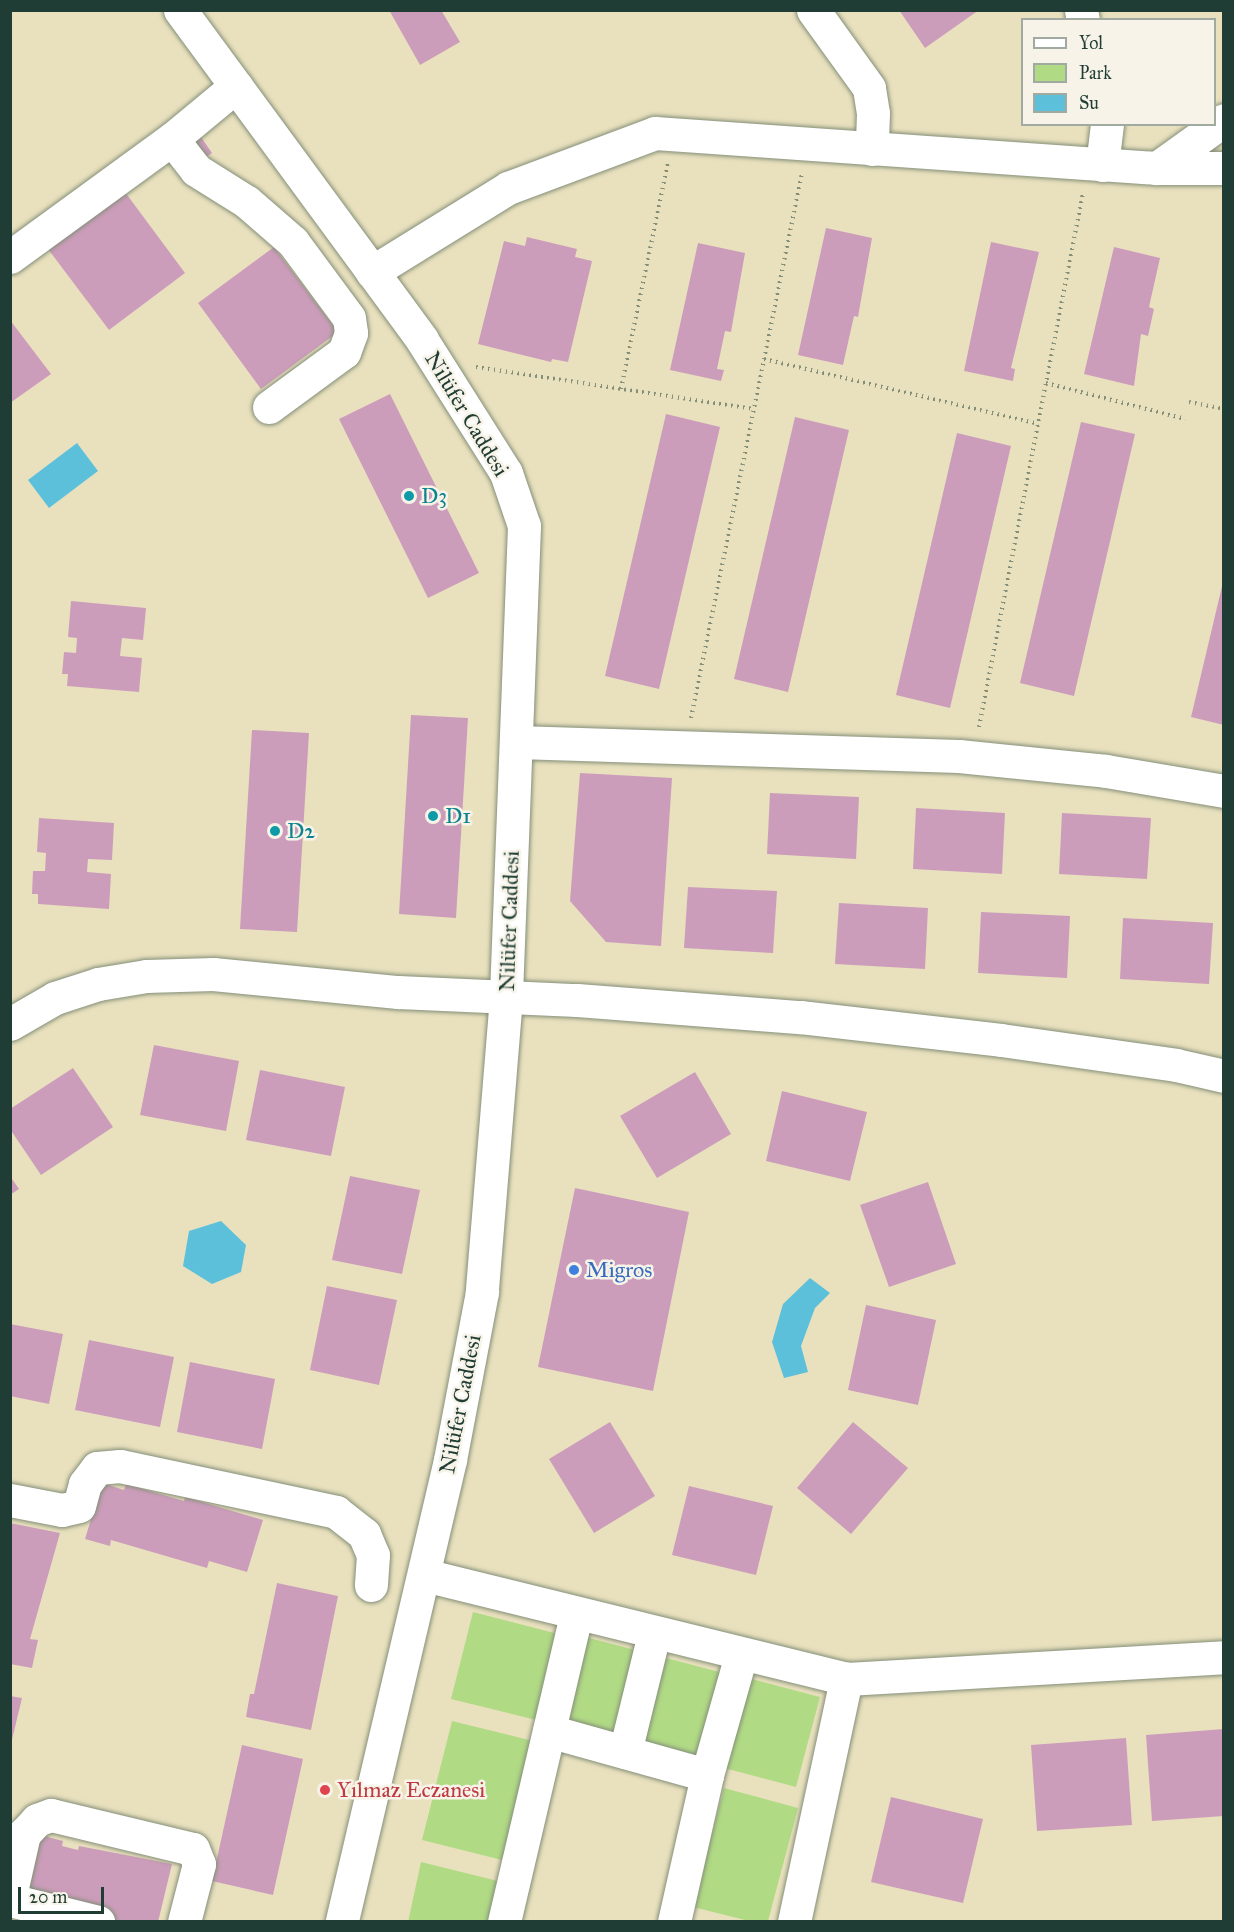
<!DOCTYPE html>
<html>
<head>
<meta charset="utf-8">
<style>
  body { margin:0 }
  #map { position:relative; width:1234px; height:1932px; overflow:hidden; background:#e9e1be; font-family:"IM FELL Great Primer",serif }
  div>[style] { position:absolute }
  .green>* { inset:0; background:#b1da85 }
  .water>* { inset:0; background:#5dc0db }
  .building>* { inset:0; background:#cc9dbb }
  .path>* { height:4px; margin-top:-2px; transform-origin:0; background:repeating-linear-gradient(90deg,#848f79 0 1.5px,transparent 0 6px) }
  .roads { filter:drop-shadow(0 0 2px #848f79) drop-shadow(0 0 2px #848f79) }
  .minor>* { height:33px; margin:-16.5px; padding:0 16.5px; transform-origin:16.5px; border-radius:16.5px; background:#fff }
  .dots>* { width:16px; height:16px; translate:-50% -50%; box-sizing:border-box; border:3px solid #f7f3e8; border-radius:50% }
  span { translate:-50% -50%; white-space:nowrap; text-align:center; line-height:1.15; -webkit-text-stroke:5px #f7f3e8; paint-order:stroke }
  .street-label { font-size:22px; color:#1f3d34 }
  .culture-label { font-size:22px; color:#0d838f }
  .left { translate:0 -50%; text-align:left }
  .shop-label { font-size:22px; color:#366cbe }
  .health-label { font-size:22px; color:#be3a42 }
  .frame { position:absolute; inset:0; border:12px solid #1f3d34; pointer-events:none }
  .legend { position:absolute; left:1021px; top:18px; width:195px; height:108px; box-sizing:border-box; background:#f7f3e8; border:2px solid #a1aaa0; margin:0; padding:8px 10px; list-style:none; font-size:18px; color:#1f3d34 }
  .legend li { display:flex; align-items:center; gap:12px; height:30px }
  .legend b { width:30px; border:2px solid #a1aaa0 }
  .scale { position:absolute; left:18px; top:1887px; width:86px; height:27px; box-sizing:border-box; border:3px solid #1f3d34; border-top:0; padding-left:8px; font-size:18px; line-height:21px; white-space:nowrap; color:#1f3d34; -webkit-text-stroke:4px #f7f3e8; paint-order:stroke }
</style>
</head>
<body>
<div id="map">
  <div class="green">
    <i style="clip-path:polygon(473px 1612px,562px 1635px,540px 1721px,451px 1699px)"></i>
    <i style="clip-path:polygon(585px 1637px,643px 1652px,620px 1739px,563px 1724px)"></i>
    <i style="clip-path:polygon(666px 1658px,723px 1673px,701px 1760px,643px 1745px)"></i>
    <i style="clip-path:polygon(748px 1678px,820px 1697px,796px 1787px,724px 1768px)"></i>
    <i style="clip-path:polygon(452px 1721px,533px 1741px,502px 1860px,422px 1840px)"></i>
    <i style="clip-path:polygon(724px 1788px,798px 1808px,768px 1921px,749px 1921px,693px 1907px)"></i>
    <i style="clip-path:polygon(421px 1862px,502px 1882px,492px 1921px,408px 1922px)"></i>
  </div>
  <div class="water">
    <i style="clip-path:polygon(77px 443px,98px 471px,49px 508px,28px 480px)"></i>
    <i style="clip-path:polygon(221px 1221px,246px 1245px,241px 1272px,212px 1284px,183px 1266px,189px 1231px)"></i>
    <i style="clip-path:polygon(810px 1278px,830px 1293px,815px 1308px,801px 1346px,808px 1372px,784px 1378px,772px 1342px,783px 1304px)"></i>
  </div>
  <div class="building">
    <i style="clip-path:polygon(389px 10px,441px 10px,460px 42px,420px 65px)"></i>
    <i style="clip-path:polygon(899px 10px,979px 10px,925px 48px)"></i>
    <i style="clip-path:polygon(201px 137px,212px 153px,200px 161px,189px 144px)"></i>
    <i style="clip-path:polygon(122px 188px,185px 273px,109px 330px,45px 245px)"></i>
    <i style="clip-path:polygon(826px 228px,872px 238px,858px 317px,854px 316px,843px 365px,798px 355px)"></i>
    <i style="clip-path:polygon(527px 237px,577px 249px,575px 257px,592px 261px,568px 362px,552px 359px,551px 362px,478px 344px,504px 241px,525px 246px)"></i>
    <i style="clip-path:polygon(991px 242px,1039px 252px,1011px 368px,1015px 369px,1013px 381px,964px 371px)"></i>
    <i style="clip-path:polygon(698px 243px,745px 253px,731px 332px,725px 331px,717px 369px,724px 370px,721px 381px,670px 370px)"></i>
    <i style="clip-path:polygon(274px 247px,338px 332px,261px 389px,198px 303px)"></i>
    <i style="clip-path:polygon(1114px 247px,1160px 258px,1149px 307px,1154px 309px,1148px 336px,1141px 334px,1134px 386px,1084px 374px)"></i>
    <i style="clip-path:polygon(10px 320px,51px 374px,10px 403px)"></i>
    <i style="clip-path:polygon(390px 394px,479px 573px,428px 598px,339px 419px)"></i>
    <i style="clip-path:polygon(666px 414px,720px 427px,659px 689px,605px 676px)"></i>
    <i style="clip-path:polygon(795px 417px,849px 430px,788px 692px,734px 679px)"></i>
    <i style="clip-path:polygon(1081px 422px,1135px 434px,1074px 696px,1020px 683px)"></i>
    <i style="clip-path:polygon(957px 433px,1011px 446px,950px 708px,896px 695px)"></i>
    <i style="clip-path:polygon(1223px 582px,1224px 582px,1224px 725px,1191px 717px)"></i>
    <i style="clip-path:polygon(71px 601px,146px 608px,143px 640px,122px 638px,120px 656px,142px 658px,139px 692px,67px 686px,68px 674px,62px 674px,64px 652px,76px 653px,77px 638px,68px 637px)"></i>
    <i style="clip-path:polygon(411px 715px,468px 718px,456px 918px,399px 914px)"></i>
    <i style="clip-path:polygon(252px 730px,309px 733px,297px 932px,240px 929px)"></i>
    <i style="clip-path:polygon(580px 773px,672px 778px,661px 946px,606px 942px,570px 901px)"></i>
    <i style="clip-path:polygon(770px 793px,859px 797px,856px 859px,767px 854px)"></i>
    <i style="clip-path:polygon(916px 808px,1005px 813px,1002px 874px,913px 869px)"></i>
    <i style="clip-path:polygon(1062px 813px,1151px 818px,1147px 879px,1059px 874px)"></i>
    <i style="clip-path:polygon(39px 818px,114px 823px,112px 860px,88px 859px,87px 872px,111px 874px,109px 909px,38px 904px,38px 894px,32px 894px,33px 871px,45px 871px,46px 853px,37px 852px)"></i>
    <i style="clip-path:polygon(688px 887px,777px 891px,773px 953px,684px 948px)"></i>
    <i style="clip-path:polygon(839px 903px,928px 908px,925px 969px,835px 964px)"></i>
    <i style="clip-path:polygon(981px 912px,1070px 916px,1067px 978px,978px 973px)"></i>
    <i style="clip-path:polygon(1123px 918px,1213px 923px,1209px 984px,1120px 979px)"></i>
    <i style="clip-path:polygon(154px 1045px,239px 1061px,226px 1131px,140px 1115px)"></i>
    <i style="clip-path:polygon(73px 1068px,113px 1127px,41px 1175px,10px 1129px,10px 1109px)"></i>
    <i style="clip-path:polygon(260px 1070px,345px 1087px,331px 1156px,246px 1140px)"></i>
    <i style="clip-path:polygon(695px 1072px,731px 1134px,657px 1178px,620px 1116px)"></i>
    <i style="clip-path:polygon(782px 1091px,867px 1112px,850px 1181px,766px 1161px)"></i>
    <i style="clip-path:polygon(10px 1176px,19px 1189px,10px 1195px)"></i>
    <i style="clip-path:polygon(350px 1176px,420px 1190px,402px 1274px,332px 1260px)"></i>
    <i style="clip-path:polygon(928px 1182px,956px 1264px,889px 1287px,860px 1205px)"></i>
    <i style="clip-path:polygon(575px 1188px,689px 1212px,653px 1391px,538px 1367px)"></i>
    <i style="clip-path:polygon(327px 1286px,397px 1300px,379px 1385px,310px 1370px)"></i>
    <i style="clip-path:polygon(866px 1305px,936px 1320px,918px 1405px,848px 1390px)"></i>
    <i style="clip-path:polygon(10px 1324px,63px 1334px,49px 1404px,10px 1396px)"></i>
    <i style="clip-path:polygon(89px 1340px,174px 1357px,160px 1427px,75px 1410px)"></i>
    <i style="clip-path:polygon(190px 1362px,275px 1379px,262px 1449px,177px 1432px)"></i>
    <i style="clip-path:polygon(610px 1422px,655px 1496px,594px 1533px,549px 1459px)"></i>
    <i style="clip-path:polygon(853px 1422px,908px 1468px,851px 1534px,797px 1488px)"></i>
    <i style="clip-path:polygon(102px 1483px,124px 1490px,126px 1484px,184px 1501px,185px 1497px,263px 1520px,247px 1572px,209px 1561px,207px 1568px,111px 1540px,110px 1546px,85px 1539px)"></i>
    <i style="clip-path:polygon(689px 1486px,773px 1506px,756px 1575px,672px 1555px)"></i>
    <i style="clip-path:polygon(10px 1523px,60px 1533px,30px 1639px,38px 1640px,32px 1668px,10px 1664px)"></i>
    <i style="clip-path:polygon(277px 1583px,338px 1596px,311px 1730px,246px 1717px,250px 1694px,254px 1694px)"></i>
    <i style="clip-path:polygon(10px 1696px,22px 1698px,11px 1744px,10px 1744px)"></i>
    <i style="clip-path:polygon(1224px 1729px,1224px 1816px,1152px 1821px,1146px 1735px)"></i>
    <i style="clip-path:polygon(1126px 1738px,1132px 1825px,1037px 1831px,1031px 1745px)"></i>
    <i style="clip-path:polygon(242px 1745px,303px 1759px,273px 1895px,212px 1881px)"></i>
    <i style="clip-path:polygon(891px 1797px,983px 1819px,963px 1903px,871px 1882px)"></i>
    <i style="clip-path:polygon(36px 1834px,63px 1841px,62px 1846px,78px 1850px,79px 1846px,172px 1864px,158px 1922px,121px 1922px,21px 1897px)"></i>
  </div>
  <div class="path">
    <i style="left:764px;top:359px;width:282px;rotate:13.3deg"></i>
    <i style="left:476px;top:367px;width:281px;rotate:8.6deg"></i>
    <i style="left:1046px;top:383px;width:144px;rotate:14.5deg"></i>
    <i style="left:621px;top:389px;width:231px;rotate:-78.3deg"></i>
    <i style="left:1189px;top:402px;width:36px;rotate:11deg"></i>
    <i style="left:691px;top:718px;width:556px;rotate:-78.49deg"></i>
    <i style="left:979px;top:727px;width:544px;rotate:-78.98deg"></i>
  </div>
  <div class="roads">
    <div class="minor">
      <i style="left:180px;top:10px;width:409px;rotate:53.7deg"></i>
      <i style="left:422px;top:340px;width:157px;rotate:57.7deg"></i>
      <i style="left:506px;top:473px;width:56px;rotate:71.2deg"></i>
      <i style="left:524px;top:526px;width:471px;rotate:92.2deg"></i>
      <i style="left:506px;top:997px;width:296px;rotate:94.7deg"></i>
      <i style="left:482px;top:1292px;width:171px;rotate:100.8deg"></i>
      <i style="left:450px;top:1460px;width:474px;rotate:103.2deg"></i>
      <i style="left:813px;top:10px;width:96px;rotate:54.3deg"></i>
      <i style="left:869px;top:88px;width:25px;rotate:81deg"></i>
      <i style="left:873px;top:113px;width:36px;rotate:92deg"></i>
      <i style="left:1081px;top:10px;width:10px;rotate:79deg"></i>
      <i style="left:172px;top:139px;width:39px;rotate:52deg"></i>
      <i style="left:196px;top:170px;width:60px;rotate:32.1deg"></i>
      <i style="left:247px;top:202px;width:61px;rotate:41deg"></i>
      <i style="left:293px;top:242px;width:94px;rotate:53.6deg"></i>
      <i style="left:349px;top:318px;width:15px;rotate:82deg"></i>
      <i style="left:351px;top:333px;width:20px;rotate:110deg"></i>
      <i style="left:344px;top:352px;width:93px;rotate:143.7deg"></i>
      <i style="left:1102px;top:165px;width:41px;rotate:-83deg"></i>
      <i style="left:1157px;top:168px;width:82px;rotate:-35.6deg"></i>
      <i style="left:10px;top:257px;width:200px;rotate:-36.1deg"></i>
      <i style="left:172px;top:139px;width:83px;rotate:-39.6deg"></i>
      <i style="left:372px;top:272px;width:160px;rotate:-31.7deg"></i>
      <i style="left:508px;top:188px;width:157px;rotate:-20.5deg"></i>
      <i style="left:655px;top:133px;width:503px;rotate:3.99deg"></i>
      <i style="left:1157px;top:168px;width:67px"></i>
      <i style="left:517px;top:742px;width:442px;rotate:1.8deg"></i>
      <i style="left:959px;top:756px;width:148px;rotate:5.8deg"></i>
      <i style="left:1106px;top:771px;width:120px;rotate:9.6deg"></i>
      <i style="left:10px;top:1024px;width:52px;rotate:-30deg"></i>
      <i style="left:55px;top:998px;width:45px;rotate:-18deg"></i>
      <i style="left:98px;top:984px;width:49px;rotate:-9.5deg"></i>
      <i style="left:146px;top:976px;width:67px;rotate:-1.7deg"></i>
      <i style="left:213px;top:974px;width:186px;rotate:5.6deg"></i>
      <i style="left:398px;top:992px;width:179px;rotate:2.6deg"></i>
      <i style="left:577px;top:1000px;width:224px;rotate:4.4deg"></i>
      <i style="left:800px;top:1017px;width:202px;rotate:6.5deg"></i>
      <i style="left:1001px;top:1040px;width:177px;rotate:8.1deg"></i>
      <i style="left:1176px;top:1065px;width:49px;rotate:12.9deg"></i>
      <i style="left:10px;top:1500px;width:53px;rotate:10.9deg"></i>
      <i style="left:62px;top:1510px;width:17px;rotate:-13deg"></i>
      <i style="left:79px;top:1506px;width:23px;rotate:-75deg"></i>
      <i style="left:85px;top:1484px;width:20px;rotate:-53deg"></i>
      <i style="left:97px;top:1468px;width:23px;rotate:-5deg"></i>
      <i style="left:120px;top:1466px;width:221px;rotate:12deg"></i>
      <i style="left:336px;top:1512px;width:36px;rotate:38deg"></i>
      <i style="left:364px;top:1534px;width:23px;rotate:67deg"></i>
      <i style="left:373px;top:1555px;width:30px;rotate:94deg"></i>
      <i style="left:424px;top:1575px;width:435px;rotate:13.8deg"></i>
      <i style="left:846px;top:1679px;width:379px;rotate:-3.3deg"></i>
      <i style="left:549px;top:1731px;width:164px;rotate:15.6deg"></i>
      <i style="left:625px;top:1752px;width:122px;rotate:-76.2deg"></i>
      <i style="left:10px;top:1896px;width:64px;rotate:-77.3deg"></i>
      <i style="left:24px;top:1834px;width:19px;rotate:-47deg"></i>
      <i style="left:37px;top:1820px;width:15px;rotate:-20deg"></i>
      <i style="left:51px;top:1815px;width:146px;rotate:13.5deg"></i>
      <i style="left:193px;top:1849px;width:16px;rotate:68deg"></i>
      <i style="left:199px;top:1864px;width:60px;rotate:104.5deg"></i>
      <i style="left:10px;top:1900px;width:91px;rotate:14deg"></i>
      <i style="left:504px;top:1922px;width:315px;rotate:-76.8deg"></i>
      <i style="left:674px;top:1922px;width:151px;rotate:-77.3deg"></i>
      <i style="left:707px;top:1775px;width:125px;rotate:-74.2deg"></i>
      <i style="left:794px;top:1922px;width:249px;rotate:-77.9deg"></i>
    </div>
  </div>
  <div class="dots">
    <i style="left:409px;top:496px;background:#0f9aa8"></i>
    <i style="left:433px;top:816px;background:#0f9aa8"></i>
    <i style="left:275px;top:831px;background:#0f9aa8"></i>
    <i style="left:574px;top:1270px;background:#3f7fe0"></i>
    <i style="left:325px;top:1790px;background:#e0444e"></i>
  </div>
  <div class="street-label">
    <span style="left:467px;top:414px;rotate:59deg">Nilüfer Caddesi</span>
    <span style="left:509px;top:921px;rotate:-88deg">Nilüfer Caddesi</span>
    <span style="left:460px;top:1404px;rotate:-79deg">Nilüfer Caddesi</span>
  </div>
  <div class="culture-label">
    <span class="left" style="left:421px;top:496px">D3</span>
    <span class="left" style="left:445px;top:816px">D1</span>
    <span class="left" style="left:287px;top:831px">D2</span>
  </div>
  <div class="shop-label">
    <span class="left" style="left:586px;top:1270px">Migros</span>
  </div>
  <div class="health-label">
    <span class="left" style="left:337px;top:1790px">Yılmaz Eczanesi</span>
  </div>
  <div class="frame"></div>
  <ul class="legend">
  <li><b style="height:8px;background:#fff"></b>Yol</li>
  <li><b style="height:16px;background:#b1da85"></b>Park</li>
  <li><b style="height:16px;background:#5dc0db"></b>Su</li>
  </ul>
  <div class="scale">20 m</div>
</div>
</body>
</html>
